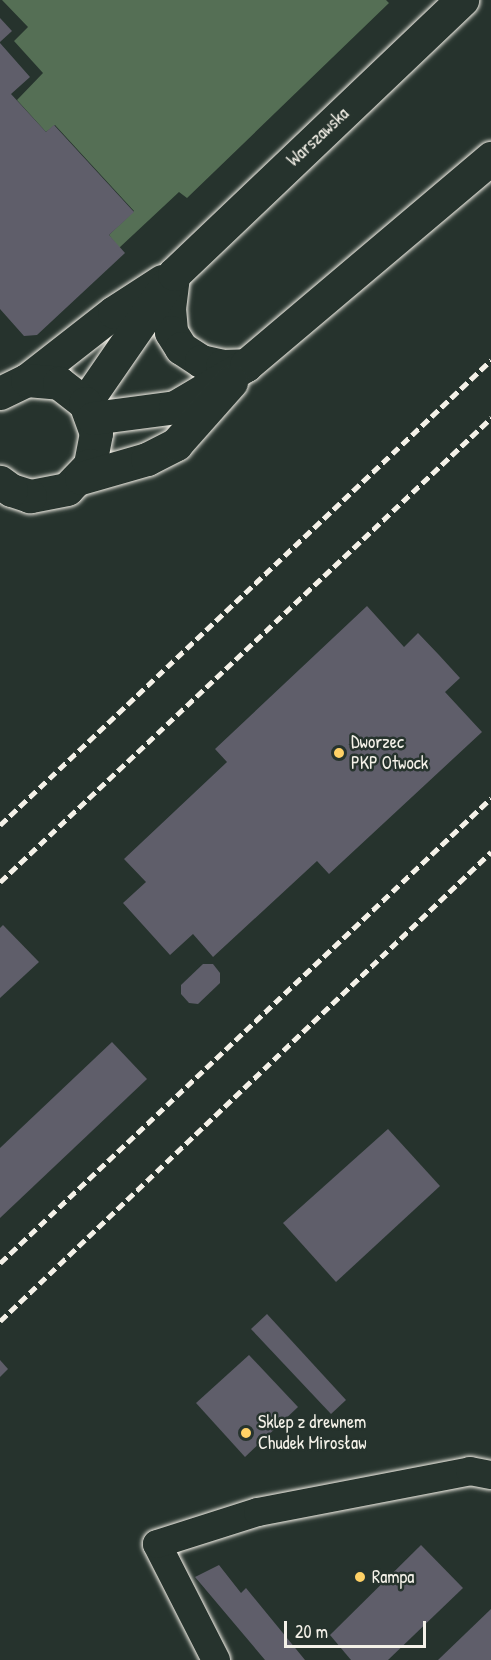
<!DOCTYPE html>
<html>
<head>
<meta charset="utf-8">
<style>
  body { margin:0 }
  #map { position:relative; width:491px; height:1660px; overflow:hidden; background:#26332d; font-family:"Patrick Hand",sans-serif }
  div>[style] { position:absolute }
  .green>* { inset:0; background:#556f55 }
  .building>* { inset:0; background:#5f5e6a }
  .roads { filter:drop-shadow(0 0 2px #f4f1e8) drop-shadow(0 0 2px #f4f1e8) }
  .service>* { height:28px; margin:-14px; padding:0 14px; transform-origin:14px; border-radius:14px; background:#26332d }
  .tertiary>* { height:33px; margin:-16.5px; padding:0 16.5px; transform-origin:16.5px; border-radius:16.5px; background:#26332d }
  .secondary>* { height:33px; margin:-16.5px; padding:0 16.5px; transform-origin:16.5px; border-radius:16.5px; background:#26332d }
  .rail>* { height:4.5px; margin-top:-2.25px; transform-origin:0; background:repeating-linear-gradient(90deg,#f4f1e8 0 9px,transparent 0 13.5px) }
  .dots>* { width:16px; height:16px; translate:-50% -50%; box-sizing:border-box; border:3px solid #26332d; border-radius:50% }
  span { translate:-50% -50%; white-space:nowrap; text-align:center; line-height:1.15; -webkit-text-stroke:5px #26332d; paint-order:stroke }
  .street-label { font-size:18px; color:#f4f1e8 }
  .poi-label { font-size:18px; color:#f4f1e8 }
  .left { translate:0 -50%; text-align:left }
  .scale { position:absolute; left:284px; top:1621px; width:142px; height:27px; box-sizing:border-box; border:3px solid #f4f1e8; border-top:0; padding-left:8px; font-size:18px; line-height:21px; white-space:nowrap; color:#f4f1e8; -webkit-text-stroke:4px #26332d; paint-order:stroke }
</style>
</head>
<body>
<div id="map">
  <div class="green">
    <i style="clip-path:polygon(2px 0,386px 0,389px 3px,187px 198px,179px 192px,119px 248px,109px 235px,134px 211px,55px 125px,46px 132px,17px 100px,43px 73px,14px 41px,28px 27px)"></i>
  </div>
  <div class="building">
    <i style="clip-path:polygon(0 18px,12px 31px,0 42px)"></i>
    <i style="clip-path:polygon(0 43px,30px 77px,11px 94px,46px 132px,54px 125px,134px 212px,109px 235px,125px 253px,37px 335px,24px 336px,0 309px)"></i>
    <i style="clip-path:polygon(367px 606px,404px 647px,418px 633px,439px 655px,460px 678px,445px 692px,482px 732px,329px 874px,317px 861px,213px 957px,193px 934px,170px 955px,123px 903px,146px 882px,124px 859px,227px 762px,215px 749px)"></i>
    <i style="clip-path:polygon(3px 925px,39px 962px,0 998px,0 928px)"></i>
    <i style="clip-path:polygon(203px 964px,213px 964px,220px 973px,220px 983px,198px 1004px,189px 1003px,181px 994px,181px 985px)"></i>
    <i style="clip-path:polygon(112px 1042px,147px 1079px,0 1218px,0 1148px)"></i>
    <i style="clip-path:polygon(388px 1129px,440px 1186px,336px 1282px,283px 1223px)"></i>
    <i style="clip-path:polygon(267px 1314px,346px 1400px,331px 1414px,251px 1329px)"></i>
    <i style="clip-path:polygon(249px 1355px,298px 1407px,245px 1457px,196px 1403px)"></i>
    <i style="clip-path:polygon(0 1360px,8px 1369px,0 1377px)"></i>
    <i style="clip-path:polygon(421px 1545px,463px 1588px,388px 1660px,351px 1660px,330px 1635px)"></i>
    <i style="clip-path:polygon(219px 1565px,241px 1593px,246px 1588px,305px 1660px,265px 1660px,195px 1577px)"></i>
    <i style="clip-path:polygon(491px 1609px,491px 1660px,438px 1660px)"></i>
  </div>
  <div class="roads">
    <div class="service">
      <i style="left:216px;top:1660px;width:130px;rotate:-117deg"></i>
      <i style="left:157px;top:1544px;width:106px;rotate:-17.6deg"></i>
      <i style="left:258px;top:1512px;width:216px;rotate:-10.9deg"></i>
      <i style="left:470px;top:1471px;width:21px;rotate:11deg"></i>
    </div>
    <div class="tertiary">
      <i style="left:173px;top:276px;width:32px;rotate:97deg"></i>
      <i style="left:169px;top:308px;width:24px;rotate:85deg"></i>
      <i style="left:171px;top:332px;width:19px;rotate:58deg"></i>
      <i style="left:181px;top:348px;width:24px;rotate:33deg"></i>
      <i style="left:201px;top:361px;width:22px;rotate:13deg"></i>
      <i style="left:222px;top:366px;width:24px;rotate:-2deg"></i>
      <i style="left:27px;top:380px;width:110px;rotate:-38deg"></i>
      <i style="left:114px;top:312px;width:57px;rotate:-32.9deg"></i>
      <i style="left:85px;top:403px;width:157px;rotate:-55.4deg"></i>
      <i style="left:174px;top:274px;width:398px;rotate:-43.6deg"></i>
    </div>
    <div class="secondary">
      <i style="left:0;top:393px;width:30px;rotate:-26deg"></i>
      <i style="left:27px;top:380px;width:32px;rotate:5deg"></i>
      <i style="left:59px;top:383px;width:33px;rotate:38deg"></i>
      <i style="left:85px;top:403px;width:32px;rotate:70deg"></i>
      <i style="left:96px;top:433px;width:33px;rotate:101deg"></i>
      <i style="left:90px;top:465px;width:33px;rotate:134deg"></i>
      <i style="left:67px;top:489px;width:38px;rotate:169deg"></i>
      <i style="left:30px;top:496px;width:20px;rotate:-162deg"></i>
      <i style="left:11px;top:490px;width:14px;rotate:-144deg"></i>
      <i style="left:93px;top:418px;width:83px;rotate:-7.6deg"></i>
      <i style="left:175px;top:407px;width:82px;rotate:-30.6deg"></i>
      <i style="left:246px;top:365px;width:321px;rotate:-40.2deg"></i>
      <i style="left:81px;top:478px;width:69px;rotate:-16.1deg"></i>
      <i style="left:147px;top:459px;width:33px;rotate:-27deg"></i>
      <i style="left:176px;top:444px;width:83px;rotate:-48.4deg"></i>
    </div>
  </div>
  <div class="rail">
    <i style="left:0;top:825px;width:676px;rotate:-43.44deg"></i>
    <i style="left:0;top:882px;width:676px;rotate:-43.38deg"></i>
    <i style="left:0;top:1263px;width:676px;rotate:-43.44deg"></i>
    <i style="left:0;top:1321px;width:679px;rotate:-43.69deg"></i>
  </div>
  <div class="dots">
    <i style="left:339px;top:753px;background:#ffd166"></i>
    <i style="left:246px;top:1433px;background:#ffd166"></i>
    <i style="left:360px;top:1577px;background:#ffd166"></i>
  </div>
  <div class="street-label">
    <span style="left:318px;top:137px;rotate:-43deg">Warszawska</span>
  </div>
  <div class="poi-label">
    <span class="left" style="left:351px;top:753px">Dworzec<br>PKP Otwock</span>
    <span class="left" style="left:258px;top:1433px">Sklep z drewnem<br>Chudek Mirosław</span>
    <span class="left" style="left:372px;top:1577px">Rampa</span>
  </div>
  <div class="scale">20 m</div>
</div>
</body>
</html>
